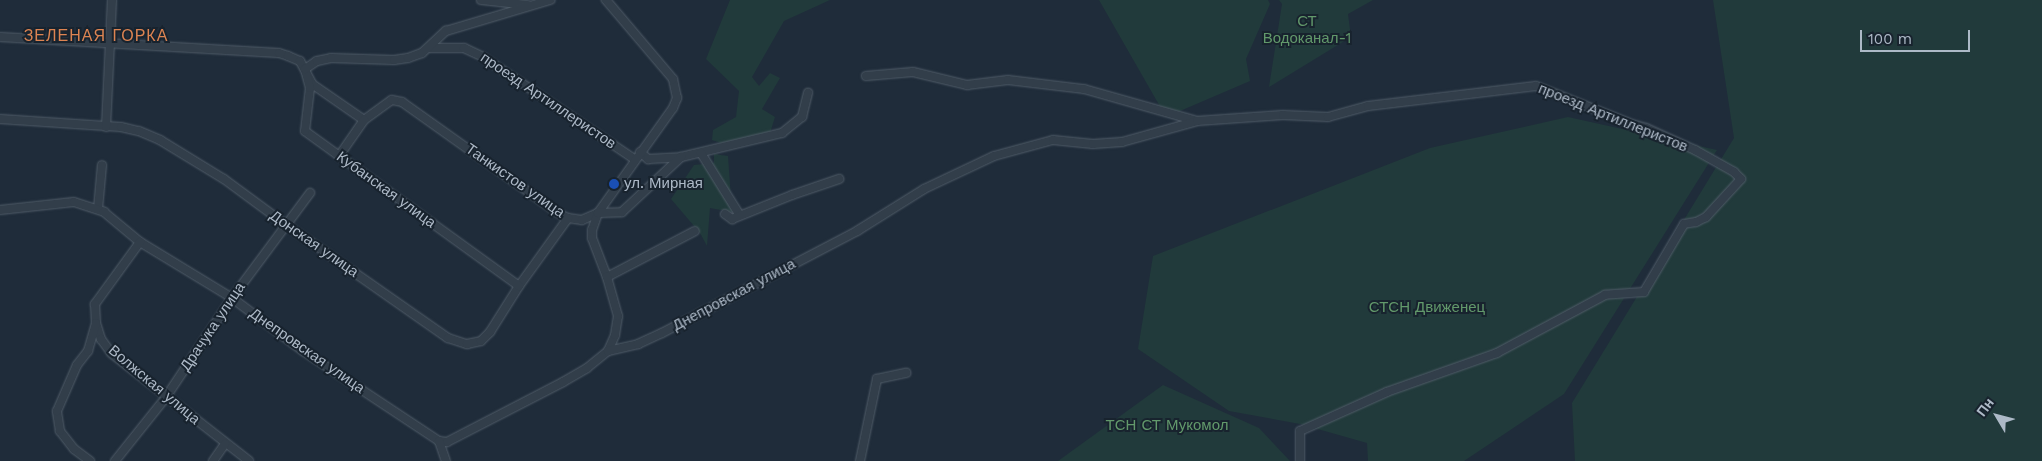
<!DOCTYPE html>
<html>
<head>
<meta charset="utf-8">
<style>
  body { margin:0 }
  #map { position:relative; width:2042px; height:461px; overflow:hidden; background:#1f2c3a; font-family:"Work Sans",sans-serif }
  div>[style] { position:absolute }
  .green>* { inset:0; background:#213a3b }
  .roads { filter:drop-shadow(0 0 1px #505c68) drop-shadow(0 0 1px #505c68) }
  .minor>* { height:8px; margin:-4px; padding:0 4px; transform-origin:4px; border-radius:4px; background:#323e4a }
  .dots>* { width:14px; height:14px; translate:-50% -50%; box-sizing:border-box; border:2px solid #18232e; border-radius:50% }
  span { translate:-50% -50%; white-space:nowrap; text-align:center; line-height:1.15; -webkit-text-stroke:4px #18232e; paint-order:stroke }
  .park-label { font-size:15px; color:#62996b }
  .street-label { font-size:15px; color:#adb9c7 }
  .poi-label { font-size:15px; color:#adb9c7 }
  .left { translate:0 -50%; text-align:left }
  .neighbourhood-label { font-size:16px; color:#dd8452; letter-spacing:1px }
  .north { position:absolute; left:1972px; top:391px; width:50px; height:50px; -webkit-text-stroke:4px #18232e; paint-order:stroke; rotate:307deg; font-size:14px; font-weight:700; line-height:20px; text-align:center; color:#adb9c7 }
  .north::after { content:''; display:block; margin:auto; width:18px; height:22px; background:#adb9c7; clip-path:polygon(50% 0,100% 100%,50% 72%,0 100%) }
  .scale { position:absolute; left:1860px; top:30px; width:110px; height:22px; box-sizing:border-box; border:2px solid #adb9c7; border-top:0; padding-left:6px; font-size:15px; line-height:18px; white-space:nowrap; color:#adb9c7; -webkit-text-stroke:4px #18232e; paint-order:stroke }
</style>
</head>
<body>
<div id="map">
  <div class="green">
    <i style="clip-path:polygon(730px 0,830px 0,784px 21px,752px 77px,759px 86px,770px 73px,780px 78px,762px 109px,775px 117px,770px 133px,721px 143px,712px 140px,713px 130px,736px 117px,739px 91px,706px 59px)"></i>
    <i style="clip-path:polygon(1099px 0,1268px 0,1270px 4px,1246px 59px,1250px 81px,1166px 117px)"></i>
    <i style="clip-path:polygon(1279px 0,1373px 0,1348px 14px,1351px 37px,1269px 87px,1282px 4px)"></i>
    <i style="clip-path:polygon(1713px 0,2042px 0,2042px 461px,1575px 461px,1572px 403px,1734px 138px)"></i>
    <i style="clip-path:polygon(1568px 117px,1717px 150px,1564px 394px,1464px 461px,1368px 461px,1367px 443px,1300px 424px,1229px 411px,1138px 349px,1153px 256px,1430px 148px)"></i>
    <i style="clip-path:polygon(714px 154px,728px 156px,732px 212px,710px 208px,707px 246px,700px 233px,671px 199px,694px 165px,714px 163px)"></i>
    <i style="clip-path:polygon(1163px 385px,1259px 428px,1290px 461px,1058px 461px)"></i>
  </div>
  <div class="roads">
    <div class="minor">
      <i style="left:481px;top:0;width:47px;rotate:6.1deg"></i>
      <i style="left:0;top:37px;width:279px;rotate:3.3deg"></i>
      <i style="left:279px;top:53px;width:9px;rotate:18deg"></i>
      <i style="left:288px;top:56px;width:13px;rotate:23deg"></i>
      <i style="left:300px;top:61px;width:26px;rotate:62deg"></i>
      <i style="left:312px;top:84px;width:63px;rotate:34.7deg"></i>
      <i style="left:364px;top:120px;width:34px;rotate:-36deg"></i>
      <i style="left:392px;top:100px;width:10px;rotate:11deg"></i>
      <i style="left:402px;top:102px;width:191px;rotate:35.4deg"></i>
      <i style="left:558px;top:213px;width:11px;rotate:27deg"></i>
      <i style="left:568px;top:218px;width:14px;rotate:8deg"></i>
      <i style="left:582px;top:220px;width:17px;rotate:-24deg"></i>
      <i style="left:598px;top:213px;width:18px;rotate:109deg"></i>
      <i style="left:592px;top:230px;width:8px;rotate:90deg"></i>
      <i style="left:592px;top:238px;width:42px;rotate:69deg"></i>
      <i style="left:607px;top:277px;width:99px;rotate:-27.6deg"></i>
      <i style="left:429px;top:48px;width:35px"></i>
      <i style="left:464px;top:48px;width:21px;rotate:25deg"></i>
      <i style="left:483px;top:57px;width:182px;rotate:34deg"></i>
      <i style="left:866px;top:76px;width:47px;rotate:-4.9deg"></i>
      <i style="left:913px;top:72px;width:56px;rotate:13.5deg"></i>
      <i style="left:967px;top:85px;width:41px;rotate:-7deg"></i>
      <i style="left:1008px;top:80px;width:77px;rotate:6.8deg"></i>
      <i style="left:1084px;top:89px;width:117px;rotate:15.8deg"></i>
      <i style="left:0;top:119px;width:121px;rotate:3.8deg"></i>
      <i style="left:121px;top:127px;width:18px;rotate:13deg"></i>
      <i style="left:139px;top:131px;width:23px;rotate:23deg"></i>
      <i style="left:160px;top:140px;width:75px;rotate:31.4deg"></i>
      <i style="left:224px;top:179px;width:76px;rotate:36.4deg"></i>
      <i style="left:285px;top:224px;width:199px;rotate:35deg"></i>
      <i style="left:448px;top:338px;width:20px;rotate:18deg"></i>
      <i style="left:467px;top:344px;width:14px;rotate:-12deg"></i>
      <i style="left:481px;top:341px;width:13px;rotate:-45deg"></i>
      <i style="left:490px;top:332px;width:54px;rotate:-57.8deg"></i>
      <i style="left:519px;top:286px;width:84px;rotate:-54.2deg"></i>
      <i style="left:106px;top:127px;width:127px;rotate:-87.3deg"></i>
      <i style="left:640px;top:152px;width:11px;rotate:41deg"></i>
      <i style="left:648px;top:159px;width:33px;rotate:-3deg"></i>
      <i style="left:681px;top:157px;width:104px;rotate:-13.4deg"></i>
      <i style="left:782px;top:133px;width:26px;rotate:-39deg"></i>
      <i style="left:802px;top:117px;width:25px;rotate:-76deg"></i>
      <i style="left:701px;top:153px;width:72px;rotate:58.1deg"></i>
      <i style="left:339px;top:156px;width:44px;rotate:-55.2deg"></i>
      <i style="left:98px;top:209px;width:44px;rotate:-84.8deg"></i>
      <i style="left:0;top:210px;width:74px;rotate:-6.2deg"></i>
      <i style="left:74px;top:202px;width:32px;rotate:18deg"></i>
      <i style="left:104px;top:212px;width:47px;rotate:39.8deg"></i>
      <i style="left:140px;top:242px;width:108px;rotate:31.3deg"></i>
      <i style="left:232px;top:298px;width:89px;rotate:36.7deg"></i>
      <i style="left:303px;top:351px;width:163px;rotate:33.5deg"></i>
      <i style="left:439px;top:441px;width:8px;rotate:7deg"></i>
      <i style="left:447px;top:442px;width:131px;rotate:-27.3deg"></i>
      <i style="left:563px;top:382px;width:28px;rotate:-30deg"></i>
      <i style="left:587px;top:368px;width:27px;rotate:-39deg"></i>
      <i style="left:608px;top:351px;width:17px;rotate:-66deg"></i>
      <i style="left:615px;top:335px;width:19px;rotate:-81deg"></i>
      <i style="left:618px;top:316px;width:41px;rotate:-105.8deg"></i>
      <i style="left:598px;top:213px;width:129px;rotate:-54.5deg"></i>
      <i style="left:673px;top:108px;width:11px;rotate:-68deg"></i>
      <i style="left:677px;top:98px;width:19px;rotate:-102deg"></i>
      <i style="left:673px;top:79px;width:104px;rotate:-130.3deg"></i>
      <i style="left:598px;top:213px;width:24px;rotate:-2deg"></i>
      <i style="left:622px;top:212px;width:81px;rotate:-43deg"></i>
      <i style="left:725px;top:214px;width:9px;rotate:36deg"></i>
      <i style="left:732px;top:219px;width:65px;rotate:-21.8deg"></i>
      <i style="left:792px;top:195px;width:50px;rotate:-18.8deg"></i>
      <i style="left:140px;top:242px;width:77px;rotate:126deg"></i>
      <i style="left:95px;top:304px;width:19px;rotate:87deg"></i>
      <i style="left:96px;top:323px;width:17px;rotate:73deg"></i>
      <i style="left:101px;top:339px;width:17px;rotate:54deg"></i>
      <i style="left:111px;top:353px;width:175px;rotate:38deg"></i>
      <i style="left:519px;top:286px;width:264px;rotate:-144.1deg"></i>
      <i style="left:305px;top:131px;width:43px;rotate:-83.4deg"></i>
      <i style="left:310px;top:88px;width:20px;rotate:-105deg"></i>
      <i style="left:305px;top:69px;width:14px;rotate:-34deg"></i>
      <i style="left:317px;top:61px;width:14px;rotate:-12deg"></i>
      <i style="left:331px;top:58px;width:63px;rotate:1.8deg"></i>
      <i style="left:394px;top:60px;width:14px;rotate:-8deg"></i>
      <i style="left:408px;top:58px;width:15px;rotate:-20deg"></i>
      <i style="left:422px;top:53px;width:33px;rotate:-43deg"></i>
      <i style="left:446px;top:31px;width:109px;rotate:-16.6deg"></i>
      <i style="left:608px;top:351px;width:31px;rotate:-13deg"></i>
      <i style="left:638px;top:344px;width:26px;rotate:-25deg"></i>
      <i style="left:662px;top:333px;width:220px;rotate:-27.6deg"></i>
      <i style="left:857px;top:231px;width:79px;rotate:-32.1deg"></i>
      <i style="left:924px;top:189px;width:77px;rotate:-25.2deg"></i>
      <i style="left:994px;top:156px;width:61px;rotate:-15.2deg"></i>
      <i style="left:1053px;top:140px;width:40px;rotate:5.7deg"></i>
      <i style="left:1093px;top:144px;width:29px;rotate:-4deg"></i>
      <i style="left:1122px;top:142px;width:78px;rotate:-15.6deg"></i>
      <i style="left:1197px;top:121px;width:86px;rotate:-4deg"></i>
      <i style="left:1283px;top:115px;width:45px;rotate:2.5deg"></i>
      <i style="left:1328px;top:117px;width:41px;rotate:-15.4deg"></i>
      <i style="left:1368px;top:106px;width:169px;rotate:-6.8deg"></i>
      <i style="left:1536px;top:86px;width:103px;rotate:21.6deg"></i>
      <i style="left:1632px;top:124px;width:15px;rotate:16deg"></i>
      <i style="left:1646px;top:128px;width:54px;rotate:24.2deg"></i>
      <i style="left:1695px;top:150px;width:45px;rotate:29.4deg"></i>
      <i style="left:1734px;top:172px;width:10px;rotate:45deg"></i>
      <i style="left:1741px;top:179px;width:52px;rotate:132.6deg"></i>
      <i style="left:1706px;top:217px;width:11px;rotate:153deg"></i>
      <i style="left:1696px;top:222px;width:12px;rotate:171deg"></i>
      <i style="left:1684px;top:224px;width:79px;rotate:120.5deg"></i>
      <i style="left:1644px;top:292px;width:39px;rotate:176deg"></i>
      <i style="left:1605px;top:295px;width:123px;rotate:151.8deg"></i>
      <i style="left:1497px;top:353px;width:117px;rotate:160.5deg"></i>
      <i style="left:1387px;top:392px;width:95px;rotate:155.9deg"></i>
      <i style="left:1300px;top:431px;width:30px;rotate:90deg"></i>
      <i style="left:439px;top:441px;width:21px;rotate:71deg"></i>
      <i style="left:90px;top:461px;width:20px;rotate:-143deg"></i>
      <i style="left:74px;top:449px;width:23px;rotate:-128deg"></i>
      <i style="left:60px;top:431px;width:20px;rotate:-99deg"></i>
      <i style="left:57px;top:411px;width:50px;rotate:-66.5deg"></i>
      <i style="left:77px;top:365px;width:18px;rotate:-52deg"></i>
      <i style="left:88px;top:351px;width:29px;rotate:-74deg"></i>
      <i style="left:115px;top:461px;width:82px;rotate:-51.4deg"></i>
      <i style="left:166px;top:397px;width:119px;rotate:-56.3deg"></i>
      <i style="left:232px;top:298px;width:131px;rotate:-53.4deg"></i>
      <i style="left:213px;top:461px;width:21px;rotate:-55deg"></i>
      <i style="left:860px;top:461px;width:84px;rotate:-78.3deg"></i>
      <i style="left:877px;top:379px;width:30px;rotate:-12deg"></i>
    </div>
  </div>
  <div class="dots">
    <i style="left:614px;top:184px;background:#1a4fb4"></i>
  </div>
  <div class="park-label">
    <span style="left:1307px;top:30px">СТ<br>Водоканал-1</span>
    <span style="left:1427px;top:308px">СТСН Движенец</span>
    <span style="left:1167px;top:426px">ТСН СТ Мукомол</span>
  </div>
  <div class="street-label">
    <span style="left:548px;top:101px;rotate:34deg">проезд Артиллеристов</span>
    <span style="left:1613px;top:118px;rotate:22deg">проезд Артиллеристов</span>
    <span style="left:515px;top:181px;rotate:35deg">Танкистов улица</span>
    <span style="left:386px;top:190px;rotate:36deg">Кубанская улица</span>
    <span style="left:314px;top:244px;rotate:35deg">Донская улица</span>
    <span style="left:734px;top:295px;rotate:-28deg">Днепровская улица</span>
    <span style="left:213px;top:327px;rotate:-56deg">Драчука улица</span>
    <span style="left:307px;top:351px;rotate:35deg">Днепровская улица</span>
    <span style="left:154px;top:385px;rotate:40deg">Волжская улица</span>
  </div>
  <div class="poi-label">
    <span class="left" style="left:624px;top:184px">ул. Мирная</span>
  </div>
  <div class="neighbourhood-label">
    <span style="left:96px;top:36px">ЗЕЛЕНАЯ ГОРКА</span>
  </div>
  <div class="north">Пн</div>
  <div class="scale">100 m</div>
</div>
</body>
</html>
